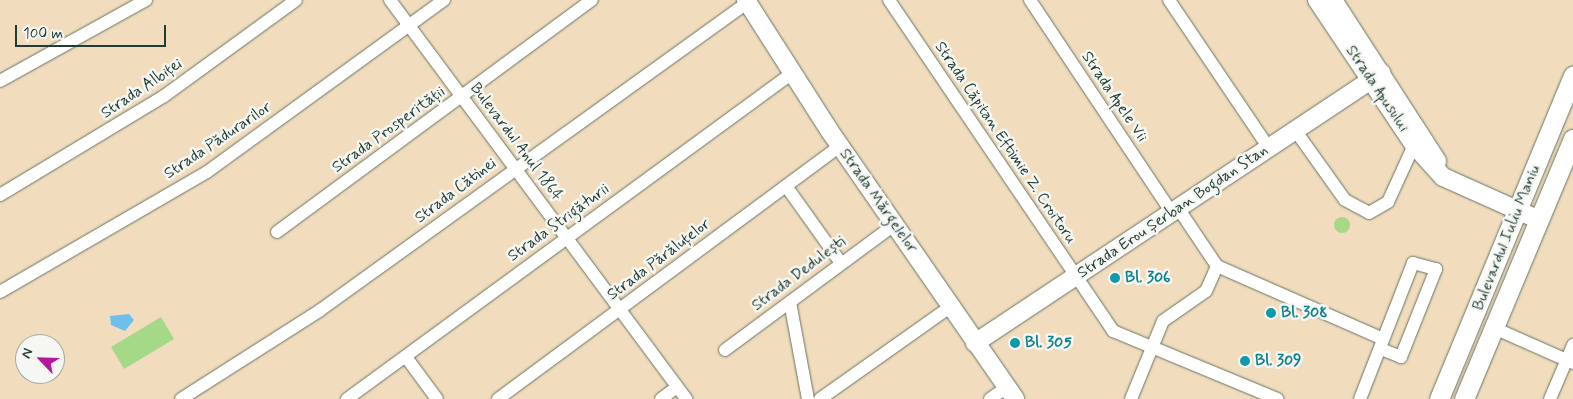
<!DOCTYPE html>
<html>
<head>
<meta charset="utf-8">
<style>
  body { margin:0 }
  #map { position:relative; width:1573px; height:399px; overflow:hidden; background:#f1ddbe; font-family:Mynerve,sans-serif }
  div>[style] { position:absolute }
  .green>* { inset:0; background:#a5d887 }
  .round { border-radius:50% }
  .water>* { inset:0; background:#6dc0e9 }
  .roads { filter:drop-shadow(0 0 1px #687564) drop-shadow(0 0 1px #687564) }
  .street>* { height:12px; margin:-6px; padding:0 6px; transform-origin:6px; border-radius:6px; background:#fff }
  .secondary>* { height:18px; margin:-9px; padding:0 9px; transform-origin:9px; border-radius:9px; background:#fff }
  .primary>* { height:19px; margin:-9.5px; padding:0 9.5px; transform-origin:9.5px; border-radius:9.5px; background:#fff }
  .dots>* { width:14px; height:14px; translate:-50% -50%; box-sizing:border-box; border:2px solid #f6f6f2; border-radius:50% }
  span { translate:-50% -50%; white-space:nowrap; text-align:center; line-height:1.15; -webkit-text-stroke:5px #f6f6f2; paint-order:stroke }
  .street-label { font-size:16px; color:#1f3d34 }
  .culture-label { font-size:16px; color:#0d838f; font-weight:700 }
  .left { translate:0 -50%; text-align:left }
  .north { position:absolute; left:15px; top:334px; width:50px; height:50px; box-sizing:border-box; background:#f6f6f2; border:1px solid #a0aca6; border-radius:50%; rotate:294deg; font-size:14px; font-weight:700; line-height:20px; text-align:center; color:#1f3d34 }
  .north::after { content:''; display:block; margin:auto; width:18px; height:22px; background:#b5179e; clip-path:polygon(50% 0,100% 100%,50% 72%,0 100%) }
  .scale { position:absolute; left:15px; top:25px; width:151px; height:22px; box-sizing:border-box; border:2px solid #1f3d34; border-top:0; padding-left:6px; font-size:15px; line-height:18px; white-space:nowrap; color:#1f3d34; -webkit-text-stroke:4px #f6f6f2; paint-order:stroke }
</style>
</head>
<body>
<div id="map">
  <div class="green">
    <i class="round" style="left:1334px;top:217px;width:16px;height:16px"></i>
    <i style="clip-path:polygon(161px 317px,174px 339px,124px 369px,111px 347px)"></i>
  </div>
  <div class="water">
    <i style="clip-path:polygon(129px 314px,134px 320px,125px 331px,111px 325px,110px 316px)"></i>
  </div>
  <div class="roads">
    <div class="street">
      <i style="left:390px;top:0;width:497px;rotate:53.4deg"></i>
      <i style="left:889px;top:0;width:400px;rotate:55.9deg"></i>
      <i style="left:1113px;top:331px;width:178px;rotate:22.5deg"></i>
      <i style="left:1030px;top:0;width:256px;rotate:56.3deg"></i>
      <i style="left:1169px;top:0;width:179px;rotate:56deg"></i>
      <i style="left:0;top:81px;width:167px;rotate:-29deg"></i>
      <i style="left:1295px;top:130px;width:86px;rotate:54.5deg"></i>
      <i style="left:1345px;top:200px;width:27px;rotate:28deg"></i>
      <i style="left:1369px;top:213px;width:22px;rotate:-30deg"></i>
      <i style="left:1388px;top:202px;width:63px;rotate:-65.5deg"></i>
      <i style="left:786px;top:186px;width:95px;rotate:54.5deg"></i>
      <i style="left:0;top:195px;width:192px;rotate:-31.1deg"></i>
      <i style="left:164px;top:96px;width:163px;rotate:-36deg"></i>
      <i style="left:1178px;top:208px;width:70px;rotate:56.1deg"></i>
      <i style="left:1217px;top:266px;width:179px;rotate:23.7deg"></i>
      <i style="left:277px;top:232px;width:391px;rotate:-36.4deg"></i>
      <i style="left:0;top:292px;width:239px;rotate:-30.1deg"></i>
      <i style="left:207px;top:172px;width:293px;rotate:-36deg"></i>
      <i style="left:790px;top:302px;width:99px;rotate:79.5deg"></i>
      <i style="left:1494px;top:328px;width:86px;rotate:23.9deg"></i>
      <i style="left:725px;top:350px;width:210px;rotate:-36.5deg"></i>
      <i style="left:406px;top:357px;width:52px;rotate:53.6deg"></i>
      <i style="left:181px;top:399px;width:164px;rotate:-32.5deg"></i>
      <i style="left:319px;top:311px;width:532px;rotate:-35.75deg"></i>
      <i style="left:347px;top:399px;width:550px;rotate:-36.2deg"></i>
      <i style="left:498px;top:399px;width:425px;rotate:-36.5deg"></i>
      <i style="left:661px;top:399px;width:20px;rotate:-37deg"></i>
      <i style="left:820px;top:399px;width:159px;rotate:-35.3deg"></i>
      <i style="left:990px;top:399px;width:19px;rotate:-35deg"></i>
      <i style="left:1131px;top:399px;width:84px;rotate:-67.7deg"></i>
      <i style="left:1163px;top:321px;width:52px;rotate:-34.9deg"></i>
      <i style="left:1206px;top:291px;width:27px;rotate:-66deg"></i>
      <i style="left:1360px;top:399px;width:146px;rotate:-68.7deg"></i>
      <i style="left:1413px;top:263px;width:24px;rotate:15deg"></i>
      <i style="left:1436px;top:269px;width:95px;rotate:111.7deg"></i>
      <i style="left:1401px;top:357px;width:22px;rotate:-158deg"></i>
      <i style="left:1550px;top:399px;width:59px;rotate:-66.9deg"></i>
    </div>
    <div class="secondary">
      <i style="left:746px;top:0;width:154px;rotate:57.4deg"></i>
      <i style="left:829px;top:130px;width:327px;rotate:55.3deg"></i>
      <i style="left:1317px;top:0;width:174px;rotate:56.2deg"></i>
      <i style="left:1414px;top:145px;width:43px;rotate:47.8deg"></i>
      <i style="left:1443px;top:177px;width:105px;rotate:24.1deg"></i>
      <i style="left:1333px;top:0;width:192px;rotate:57.1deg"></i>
      <i style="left:975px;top:343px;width:488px;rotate:-33.6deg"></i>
    </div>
    <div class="primary">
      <i style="left:1439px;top:399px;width:350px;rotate:-67.5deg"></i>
      <i style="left:1464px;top:399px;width:282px;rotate:-67.3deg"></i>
    </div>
  </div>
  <div class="dots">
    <i style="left:1115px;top:278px;background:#0f9aa8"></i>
    <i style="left:1271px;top:313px;background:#0f9aa8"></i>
    <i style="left:1015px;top:343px;background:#0f9aa8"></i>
    <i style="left:1245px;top:361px;background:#0f9aa8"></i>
  </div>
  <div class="street-label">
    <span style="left:142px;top:89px;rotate:-34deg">Strada Albiței</span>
    <span style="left:1377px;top:89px;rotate:56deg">Strada Apusului</span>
    <span style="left:1114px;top:97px;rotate:56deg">Strada Apele Vii</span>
    <span style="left:389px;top:130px;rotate:-36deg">Strada Prosperității</span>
    <span style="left:218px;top:141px;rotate:-34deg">Strada Pădurarilor</span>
    <span style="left:516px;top:142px;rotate:53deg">Bulevardul Anul 1864</span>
    <span style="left:1005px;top:143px;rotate:56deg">Strada Căpitan Eftimie Z. Croitoru</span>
    <span style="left:456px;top:191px;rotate:-37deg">Strada Cătinei</span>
    <span style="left:878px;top:201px;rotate:55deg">Strada Mărgelelor</span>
    <span style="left:1173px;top:212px;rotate:-34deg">Strada Erou Șerban Bogdan Stan</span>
    <span style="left:559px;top:223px;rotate:-36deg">Strada Strigăturii</span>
    <span style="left:1507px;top:238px;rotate:-68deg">Bulevardul Iuliu Maniu</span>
    <span style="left:659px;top:260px;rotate:-37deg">Strada Părăluțelor</span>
    <span style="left:799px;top:274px;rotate:-37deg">Strada Dedulești</span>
  </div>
  <div class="culture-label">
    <span class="left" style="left:1125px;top:278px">Bl. 306</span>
    <span class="left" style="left:1281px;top:313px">Bl. 308</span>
    <span class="left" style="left:1025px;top:343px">Bl. 305</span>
    <span class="left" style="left:1255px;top:361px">Bl. 309</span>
  </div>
  <div class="north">N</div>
  <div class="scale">100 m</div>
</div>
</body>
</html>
